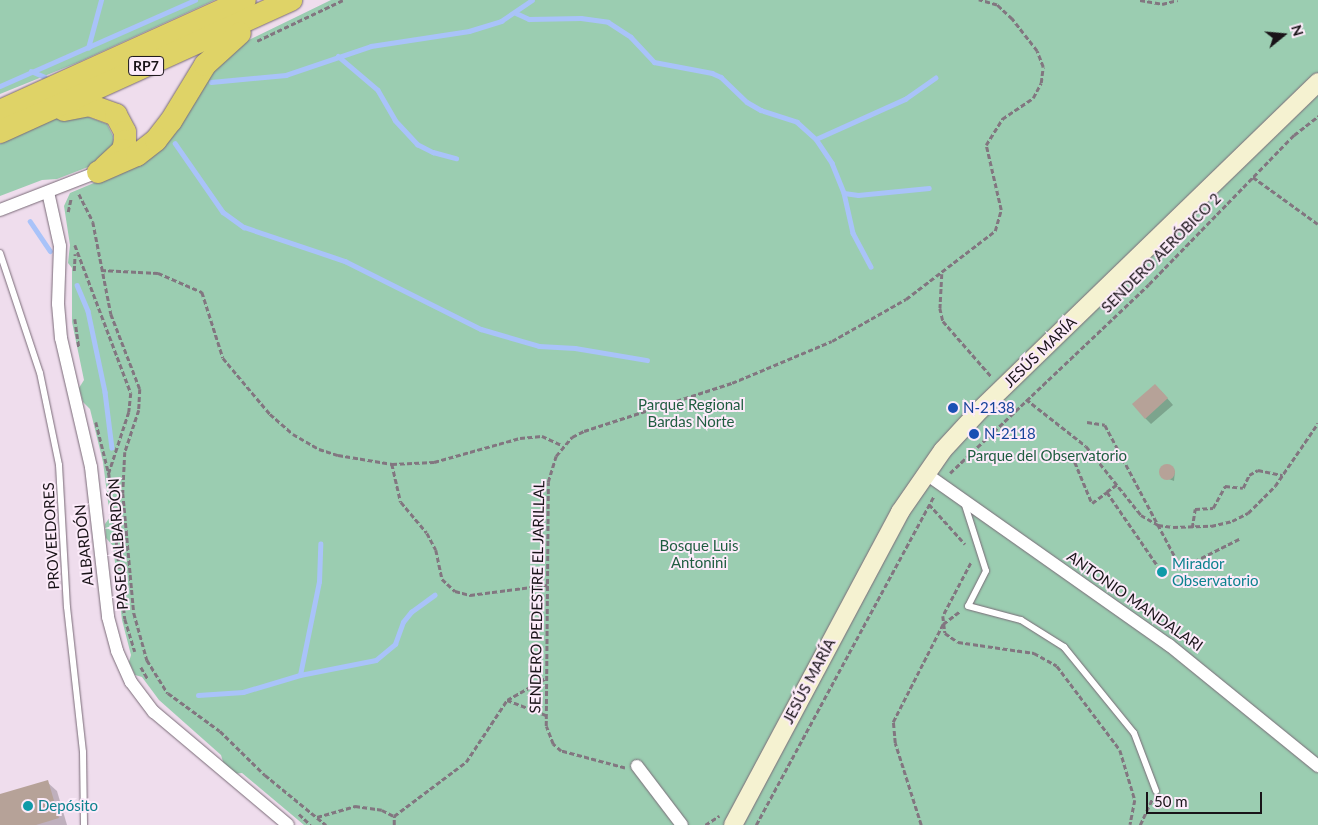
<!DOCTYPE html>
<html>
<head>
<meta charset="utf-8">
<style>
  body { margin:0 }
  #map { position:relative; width:1318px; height:825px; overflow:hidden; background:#efdded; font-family:Lato,sans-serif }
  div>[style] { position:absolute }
  .green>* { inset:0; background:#9bcdb1 }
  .shadow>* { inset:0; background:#0003 }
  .stream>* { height:4.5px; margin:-2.25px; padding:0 2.25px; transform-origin:2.25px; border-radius:2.25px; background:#a9c3f9 }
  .building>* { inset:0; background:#b6a298 }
  .round { border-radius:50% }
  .path>* { height:2.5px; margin-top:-1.25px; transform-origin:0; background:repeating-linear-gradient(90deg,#827680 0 5px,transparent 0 7.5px) }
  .roads { filter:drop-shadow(0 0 1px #796a77) drop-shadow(0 0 1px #796a77) }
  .service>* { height:6px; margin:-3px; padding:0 3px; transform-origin:3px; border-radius:3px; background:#fff }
  .minor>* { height:12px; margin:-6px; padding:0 6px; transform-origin:6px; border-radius:6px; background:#fff }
  .secondary>* { height:18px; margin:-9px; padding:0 9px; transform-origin:9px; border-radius:9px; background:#f5f2d1 }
  .motorway>* { height:22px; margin:-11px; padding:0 11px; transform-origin:11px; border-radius:11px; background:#dfd367 }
  .dots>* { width:14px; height:14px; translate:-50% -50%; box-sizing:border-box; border:2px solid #fcebfa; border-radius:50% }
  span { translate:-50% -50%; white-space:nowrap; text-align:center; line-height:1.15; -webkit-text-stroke:4px #fcebfa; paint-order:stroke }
  .shield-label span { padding:1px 4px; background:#fcebfa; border:1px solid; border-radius:4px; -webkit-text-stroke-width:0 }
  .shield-label { font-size:14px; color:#191318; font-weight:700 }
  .street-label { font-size:15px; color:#191318 }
  .park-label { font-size:15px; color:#1f5d40 }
  .transit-label { font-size:15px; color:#164399 }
  .left { translate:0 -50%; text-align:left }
  .culture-label { font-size:15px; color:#0d838f }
  .north { position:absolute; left:1258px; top:10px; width:50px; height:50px; -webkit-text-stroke:4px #fcebfa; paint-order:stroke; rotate:73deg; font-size:14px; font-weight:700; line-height:20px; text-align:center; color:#191318 }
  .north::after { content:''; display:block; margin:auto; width:18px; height:22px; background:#191318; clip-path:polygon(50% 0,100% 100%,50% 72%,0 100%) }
  .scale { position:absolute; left:1146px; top:792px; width:116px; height:22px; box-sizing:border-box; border:2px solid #191318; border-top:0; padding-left:6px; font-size:15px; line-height:18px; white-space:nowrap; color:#191318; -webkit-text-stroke:4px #fcebfa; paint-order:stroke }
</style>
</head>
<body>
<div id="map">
  <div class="green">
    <i style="clip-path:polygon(0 0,215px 0,79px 62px,0 94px)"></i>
    <i style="clip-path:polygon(331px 0,1318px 0,1318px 825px,304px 825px,242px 773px,234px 774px,224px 765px,221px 755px,159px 700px,142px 677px,135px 675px,129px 662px,131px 655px,122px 620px,113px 546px,106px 538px,105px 524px,110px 517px,103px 462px,90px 409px,83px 402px,79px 388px,84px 380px,72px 322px,72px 268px,68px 263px,70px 245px,64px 206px,70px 193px,120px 172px,222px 53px)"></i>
    <i style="clip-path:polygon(78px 113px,107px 124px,113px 136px,113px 146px,88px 167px,57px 179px,42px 180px,0 196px,0 144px,52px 119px)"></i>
  </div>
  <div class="shadow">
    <i style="clip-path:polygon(1161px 391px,1173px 405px,1151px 424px,1145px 418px)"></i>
    <i style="clip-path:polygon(1168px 466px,1175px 471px,1174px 481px,1161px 476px,1162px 467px)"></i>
    <i style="clip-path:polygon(47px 782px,57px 791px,67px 825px,0 825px,0 795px)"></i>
  </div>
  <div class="stream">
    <i style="left:516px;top:13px;width:14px;rotate:25deg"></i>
    <i style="left:529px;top:19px;width:52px;rotate:-1.1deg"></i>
    <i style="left:581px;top:18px;width:27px;rotate:8deg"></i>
    <i style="left:608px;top:22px;width:27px;rotate:33deg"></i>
    <i style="left:631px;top:37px;width:34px;rotate:47deg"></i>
    <i style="left:654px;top:62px;width:59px;rotate:10.7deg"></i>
    <i style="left:712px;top:73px;width:10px;rotate:24deg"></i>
    <i style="left:721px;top:77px;width:36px;rotate:44deg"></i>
    <i style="left:747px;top:102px;width:16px;rotate:30deg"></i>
    <i style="left:761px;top:110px;width:38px;rotate:18deg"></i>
    <i style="left:797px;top:122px;width:25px;rotate:42deg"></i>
    <i style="left:816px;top:139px;width:29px;rotate:56deg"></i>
    <i style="left:832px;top:163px;width:32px;rotate:68deg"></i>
    <i style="left:844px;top:193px;width:41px;rotate:77.3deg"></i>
    <i style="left:853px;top:233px;width:38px;rotate:62deg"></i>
    <i style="left:88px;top:48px;width:50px;rotate:-74.8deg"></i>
    <i style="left:338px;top:56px;width:52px;rotate:40.4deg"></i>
    <i style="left:378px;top:90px;width:34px;rotate:60deg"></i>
    <i style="left:395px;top:120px;width:33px;rotate:47deg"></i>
    <i style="left:417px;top:144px;width:18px;rotate:27deg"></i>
    <i style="left:433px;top:152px;width:24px;rotate:15deg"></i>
    <i style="left:31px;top:71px;width:15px;rotate:23deg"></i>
    <i style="left:211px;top:82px;width:75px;rotate:-5.3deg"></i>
    <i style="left:286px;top:75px;width:90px;rotate:-18.8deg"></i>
    <i style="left:371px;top:46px;width:99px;rotate:-8.7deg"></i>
    <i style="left:469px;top:31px;width:34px;rotate:-17deg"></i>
    <i style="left:501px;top:21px;width:37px;rotate:-34deg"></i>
    <i style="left:0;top:86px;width:213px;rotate:-23.8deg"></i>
    <i style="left:816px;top:139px;width:98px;rotate:-24.2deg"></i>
    <i style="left:905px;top:99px;width:37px;rotate:-35deg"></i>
    <i style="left:175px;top:143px;width:84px;rotate:55.2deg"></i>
    <i style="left:223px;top:212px;width:26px;rotate:36deg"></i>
    <i style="left:244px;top:227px;width:107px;rotate:18.6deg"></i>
    <i style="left:345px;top:261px;width:152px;rotate:26.6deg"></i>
    <i style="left:481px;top:329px;width:60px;rotate:16.3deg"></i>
    <i style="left:539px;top:346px;width:36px;rotate:3deg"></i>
    <i style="left:575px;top:348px;width:73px;rotate:9.5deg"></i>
    <i style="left:844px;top:193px;width:14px;rotate:8deg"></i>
    <i style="left:858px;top:195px;width:71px;rotate:-5.6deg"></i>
    <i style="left:30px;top:221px;width:36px;rotate:56deg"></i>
    <i style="left:77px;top:285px;width:28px;rotate:67deg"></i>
    <i style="left:88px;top:311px;width:83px;rotate:78.1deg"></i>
    <i style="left:105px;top:392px;width:56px;rotate:82.9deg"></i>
    <i style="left:300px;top:675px;width:95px;rotate:-78.5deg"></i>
    <i style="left:319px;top:582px;width:38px;rotate:-88deg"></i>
    <i style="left:198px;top:695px;width:45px;rotate:-3.8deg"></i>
    <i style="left:243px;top:692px;width:59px;rotate:-16.6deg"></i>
    <i style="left:300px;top:675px;width:77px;rotate:-11.2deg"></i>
    <i style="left:376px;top:660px;width:25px;rotate:-40deg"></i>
    <i style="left:395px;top:644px;width:23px;rotate:-70deg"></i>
    <i style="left:403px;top:622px;width:13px;rotate:-51deg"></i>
    <i style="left:411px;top:612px;width:29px;rotate:-36deg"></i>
  </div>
  <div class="building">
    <i style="clip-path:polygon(1155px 384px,1168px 398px,1145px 419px,1132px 404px)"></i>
    <i class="round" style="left:1159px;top:464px;width:16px;height:16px"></i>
    <i style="clip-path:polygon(48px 780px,59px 818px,36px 825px,0 825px,0 794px)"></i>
  </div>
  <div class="path">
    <i style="left:1140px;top:0;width:22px;rotate:10deg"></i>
    <i style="left:1162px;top:4px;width:16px;rotate:-14deg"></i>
    <i style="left:257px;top:41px;width:95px;rotate:-25.5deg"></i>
    <i style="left:1253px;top:177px;width:80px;rotate:35.9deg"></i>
    <i style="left:79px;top:194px;width:31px;rotate:63deg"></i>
    <i style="left:93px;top:222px;width:94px;rotate:78.9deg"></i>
    <i style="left:111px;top:314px;width:80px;rotate:68.9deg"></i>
    <i style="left:140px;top:389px;width:21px;rotate:93deg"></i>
    <i style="left:139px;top:410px;width:44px;rotate:108.4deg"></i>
    <i style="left:125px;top:452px;width:41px;rotate:92.8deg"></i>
    <i style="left:123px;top:493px;width:121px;rotate:84.8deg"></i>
    <i style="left:134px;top:613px;width:49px;rotate:74.5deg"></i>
    <i style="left:147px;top:660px;width:39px;rotate:58deg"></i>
    <i style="left:168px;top:693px;width:64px;rotate:36.2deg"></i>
    <i style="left:220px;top:731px;width:63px;rotate:44.4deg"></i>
    <i style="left:265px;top:775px;width:79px;rotate:39.3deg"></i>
    <i style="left:68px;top:212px;width:14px;rotate:-78deg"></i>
    <i style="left:75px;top:245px;width:158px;rotate:69.3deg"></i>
    <i style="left:131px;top:393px;width:19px;rotate:96deg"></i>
    <i style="left:129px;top:412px;width:64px;rotate:108.2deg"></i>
    <i style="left:101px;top:270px;width:57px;rotate:3deg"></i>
    <i style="left:158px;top:273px;width:48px;rotate:23.4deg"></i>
    <i style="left:202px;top:292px;width:69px;rotate:72.3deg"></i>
    <i style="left:223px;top:358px;width:73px;rotate:50deg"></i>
    <i style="left:270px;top:414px;width:30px;rotate:41deg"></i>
    <i style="left:293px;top:434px;width:30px;rotate:30deg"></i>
    <i style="left:319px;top:449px;width:20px;rotate:18deg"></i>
    <i style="left:338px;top:455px;width:55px;rotate:9.5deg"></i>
    <i style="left:392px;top:464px;width:42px;rotate:-2.7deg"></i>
    <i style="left:434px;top:462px;width:89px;rotate:-15.6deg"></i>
    <i style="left:520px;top:438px;width:22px;rotate:-5deg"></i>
    <i style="left:542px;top:436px;width:23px;rotate:25deg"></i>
    <i style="left:74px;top:271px;width:17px;rotate:-87deg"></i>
    <i style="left:942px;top:274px;width:34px;rotate:93deg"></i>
    <i style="left:940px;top:308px;width:13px;rotate:77deg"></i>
    <i style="left:943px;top:321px;width:73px;rotate:48.9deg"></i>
    <i style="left:75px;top:319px;width:29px;rotate:82deg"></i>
    <i style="left:1026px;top:399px;width:76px;rotate:38.1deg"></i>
    <i style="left:1086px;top:446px;width:88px;rotate:51.4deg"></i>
    <i style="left:1141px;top:515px;width:20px;rotate:30deg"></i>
    <i style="left:1158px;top:525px;width:15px;rotate:8deg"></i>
    <i style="left:1173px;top:527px;width:38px;rotate:-2deg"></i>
    <i style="left:1211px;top:526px;width:22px;rotate:-13deg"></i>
    <i style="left:1232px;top:521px;width:18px;rotate:-27deg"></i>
    <i style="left:1248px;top:513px;width:38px;rotate:-45deg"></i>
    <i style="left:1275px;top:486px;width:76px;rotate:-55.7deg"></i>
    <i style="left:96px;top:422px;width:54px;rotate:76deg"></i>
    <i style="left:109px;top:474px;width:146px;rotate:83.7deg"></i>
    <i style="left:125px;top:619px;width:34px;rotate:73deg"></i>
    <i style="left:1087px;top:422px;width:18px;rotate:9deg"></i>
    <i style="left:1105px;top:425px;width:162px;rotate:62deg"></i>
    <i style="left:1181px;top:568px;width:65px;rotate:-26.6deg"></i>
    <i style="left:1072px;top:455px;width:52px;rotate:67.4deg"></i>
    <i style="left:1092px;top:503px;width:19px;rotate:-36deg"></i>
    <i style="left:392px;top:464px;width:39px;rotate:77deg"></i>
    <i style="left:401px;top:502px;width:40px;rotate:50deg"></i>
    <i style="left:427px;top:533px;width:19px;rotate:62deg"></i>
    <i style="left:436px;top:550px;width:30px;rotate:78deg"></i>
    <i style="left:442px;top:579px;width:18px;rotate:43deg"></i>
    <i style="left:455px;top:591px;width:16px;rotate:15deg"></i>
    <i style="left:470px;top:595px;width:78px;rotate:-7.4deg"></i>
    <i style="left:950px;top:473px;width:274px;rotate:-43.5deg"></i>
    <i style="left:1149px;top:284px;width:208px;rotate:-45.8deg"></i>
    <i style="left:1294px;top:135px;width:31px;rotate:-38deg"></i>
    <i style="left:1117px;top:485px;width:12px;rotate:145deg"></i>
    <i style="left:1107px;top:492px;width:97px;rotate:55.5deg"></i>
    <i style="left:929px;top:504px;width:54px;rotate:48deg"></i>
    <i style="left:1192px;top:528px;width:19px;rotate:-81deg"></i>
    <i style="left:1195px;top:509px;width:18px;rotate:-3deg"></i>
    <i style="left:1213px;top:508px;width:25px;rotate:-61deg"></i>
    <i style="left:1225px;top:486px;width:18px;rotate:6deg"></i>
    <i style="left:1243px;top:488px;width:14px;rotate:-65deg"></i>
    <i style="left:1249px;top:475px;width:10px;rotate:-29deg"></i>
    <i style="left:1258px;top:470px;width:25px;rotate:12deg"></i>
    <i style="left:971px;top:563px;width:60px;rotate:117.8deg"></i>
    <i style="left:943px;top:616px;width:17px;rotate:83deg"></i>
    <i style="left:945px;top:633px;width:16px;rotate:35deg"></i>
    <i style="left:958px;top:642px;width:77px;rotate:8.2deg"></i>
    <i style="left:1034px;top:653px;width:26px;rotate:29deg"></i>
    <i style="left:1057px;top:666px;width:105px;rotate:53.1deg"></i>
    <i style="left:1120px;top:750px;width:52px;rotate:73.3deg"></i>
    <i style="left:1135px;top:800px;width:25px;rotate:101deg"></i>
    <i style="left:141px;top:667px;width:14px;rotate:60deg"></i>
    <i style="left:507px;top:700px;width:45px;rotate:-29.4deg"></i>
    <i style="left:625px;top:768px;width:66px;rotate:-165.1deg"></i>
    <i style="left:561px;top:751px;width:11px;rotate:-139deg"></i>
    <i style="left:553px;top:744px;width:19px;rotate:-111deg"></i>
    <i style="left:546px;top:726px;width:244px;rotate:-89.5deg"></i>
    <i style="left:548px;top:482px;width:27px;rotate:-73deg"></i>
    <i style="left:556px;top:456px;width:25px;rotate:-50deg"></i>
    <i style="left:572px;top:437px;width:13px;rotate:-27deg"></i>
    <i style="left:584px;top:431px;width:156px;rotate:-18deg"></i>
    <i style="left:732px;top:383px;width:108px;rotate:-22.8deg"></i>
    <i style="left:832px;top:341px;width:85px;rotate:-29.6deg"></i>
    <i style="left:906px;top:299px;width:112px;rotate:-37.4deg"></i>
    <i style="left:995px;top:231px;width:22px;rotate:-74deg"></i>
    <i style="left:1001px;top:210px;width:67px;rotate:-103deg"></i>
    <i style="left:986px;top:145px;width:31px;rotate:-58deg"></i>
    <i style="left:1002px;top:119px;width:37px;rotate:-34deg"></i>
    <i style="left:1033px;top:98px;width:17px;rotate:-62deg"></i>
    <i style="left:1041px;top:83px;width:16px;rotate:-83deg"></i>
    <i style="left:1043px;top:67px;width:17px;rotate:-111deg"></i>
    <i style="left:1037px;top:51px;width:41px;rotate:-128deg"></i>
    <i style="left:1012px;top:19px;width:21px;rotate:-137deg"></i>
    <i style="left:997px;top:5px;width:19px;rotate:-164deg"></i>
    <i style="left:299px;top:814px;width:16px;rotate:43deg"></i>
    <i style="left:317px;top:817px;width:40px;rotate:-16deg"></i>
    <i style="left:355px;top:806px;width:27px;rotate:8deg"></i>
    <i style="left:382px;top:810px;width:13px;rotate:27deg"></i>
    <i style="left:394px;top:825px;width:9px;rotate:-90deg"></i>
    <i style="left:394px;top:816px;width:90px;rotate:-36.9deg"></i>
    <i style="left:466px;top:762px;width:74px;rotate:-56.5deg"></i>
    <i style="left:507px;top:700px;width:42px;rotate:21deg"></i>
    <i style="left:705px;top:825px;width:17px;rotate:-33deg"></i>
    <i style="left:756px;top:825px;width:374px;rotate:-61.6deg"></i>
    <i style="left:921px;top:825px;width:86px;rotate:-107.6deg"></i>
    <i style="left:895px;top:743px;width:21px;rotate:-95deg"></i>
    <i style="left:893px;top:722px;width:110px;rotate:-63deg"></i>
    <i style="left:943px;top:624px;width:21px;rotate:-37deg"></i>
    <i style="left:1140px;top:825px;width:29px;rotate:-65deg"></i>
  </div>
  <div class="roads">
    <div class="service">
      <i style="left:0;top:253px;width:126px;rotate:71.6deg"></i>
      <i style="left:40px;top:373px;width:94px;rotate:78.3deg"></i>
      <i style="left:59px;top:465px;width:142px;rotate:86.8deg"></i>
      <i style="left:67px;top:607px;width:146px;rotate:83.7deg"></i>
      <i style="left:83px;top:752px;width:73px;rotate:89.2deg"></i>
      <i style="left:964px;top:502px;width:72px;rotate:72.3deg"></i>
      <i style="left:986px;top:571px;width:39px;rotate:117deg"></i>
      <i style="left:968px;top:606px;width:55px;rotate:14.8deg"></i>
      <i style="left:1021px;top:620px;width:51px;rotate:32.1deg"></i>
      <i style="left:1064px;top:647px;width:111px;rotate:50.9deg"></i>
      <i style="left:1134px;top:733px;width:62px;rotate:69.2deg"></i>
    </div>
    <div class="minor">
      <i style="left:48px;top:192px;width:55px;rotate:77.5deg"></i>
      <i style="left:60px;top:246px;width:58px;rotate:92deg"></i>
      <i style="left:58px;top:304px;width:34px;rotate:85deg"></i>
      <i style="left:61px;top:338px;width:132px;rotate:76.9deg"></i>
      <i style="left:91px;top:467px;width:151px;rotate:83.5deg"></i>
      <i style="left:108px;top:617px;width:35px;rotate:75deg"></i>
      <i style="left:117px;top:651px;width:34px;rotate:66deg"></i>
      <i style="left:131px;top:682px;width:38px;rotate:53deg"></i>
      <i style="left:154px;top:712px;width:175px;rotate:40.1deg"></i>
      <i style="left:0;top:210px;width:105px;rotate:-21.2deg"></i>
      <i style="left:925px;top:473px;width:299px;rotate:35.2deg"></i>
      <i style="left:1169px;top:645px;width:192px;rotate:39.1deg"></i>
      <i style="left:637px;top:766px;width:74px;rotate:52.7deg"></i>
    </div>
    <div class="secondary">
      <i style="left:733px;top:825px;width:355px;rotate:-61.9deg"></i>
      <i style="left:900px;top:512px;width:75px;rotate:-55.3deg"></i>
      <i style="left:943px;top:450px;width:56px;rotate:-47.2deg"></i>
      <i style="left:981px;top:409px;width:470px;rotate:-44.1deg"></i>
    </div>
    <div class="motorway">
      <i style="left:64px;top:110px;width:25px;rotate:-11deg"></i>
      <i style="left:89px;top:105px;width:29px;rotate:20deg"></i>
      <i style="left:116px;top:115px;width:19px;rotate:62deg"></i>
      <i style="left:125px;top:132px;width:9px;rotate:90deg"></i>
      <i style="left:125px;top:141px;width:9px;rotate:103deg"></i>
      <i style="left:123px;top:150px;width:25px;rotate:137deg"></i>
      <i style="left:0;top:111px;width:269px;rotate:-24.4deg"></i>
      <i style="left:0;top:132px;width:320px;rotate:-24.4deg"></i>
      <i style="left:98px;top:172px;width:43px;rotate:-23.6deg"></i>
      <i style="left:137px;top:155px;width:24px;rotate:-38deg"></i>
      <i style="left:156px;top:140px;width:24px;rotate:-52deg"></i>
      <i style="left:171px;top:121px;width:66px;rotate:-58.7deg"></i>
      <i style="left:205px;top:65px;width:47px;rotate:-42.4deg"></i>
    </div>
  </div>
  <div class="dots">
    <i style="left:953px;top:408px;background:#1a4fb4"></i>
    <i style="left:974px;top:434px;background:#1a4fb4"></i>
    <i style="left:1162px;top:572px;background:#0f9aa8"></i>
    <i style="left:28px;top:806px;background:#0f9aa8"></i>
  </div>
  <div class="shield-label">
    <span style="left:146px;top:66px">RP7</span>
  </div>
  <div class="street-label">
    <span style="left:1161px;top:253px;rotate:-45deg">SENDERO AERÓBICO 2</span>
    <span style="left:1040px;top:352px;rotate:-44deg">JESÚS MARÍA</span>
    <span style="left:51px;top:536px;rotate:-93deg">PROVEEDORES</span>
    <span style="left:118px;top:544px;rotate:-94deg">PASEO ALBARDÓN</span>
    <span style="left:84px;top:545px;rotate:-96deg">ALBARDÓN</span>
    <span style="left:537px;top:597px;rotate:-89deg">SENDERO PEDESTRE EL JARILLAL</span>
    <span style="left:1135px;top:601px;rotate:35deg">ANTONIO MANDALARI</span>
    <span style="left:809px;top:681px;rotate:-62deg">JESÚS MARÍA</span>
  </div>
  <div class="park-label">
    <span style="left:691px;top:413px">Parque Regional<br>Bardas Norte</span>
    <span style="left:1047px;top:456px">Parque del Observatorio</span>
    <span style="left:699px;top:554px">Bosque Luis<br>Antonini</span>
  </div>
  <div class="transit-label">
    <span class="left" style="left:963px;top:408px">N-2138</span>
    <span class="left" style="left:984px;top:434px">N-2118</span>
  </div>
  <div class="culture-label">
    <span class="left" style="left:1172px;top:572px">Mirador<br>Observatorio</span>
    <span class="left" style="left:38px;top:806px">Depósito</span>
  </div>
  <div class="north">N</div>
  <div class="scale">50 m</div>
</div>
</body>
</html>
